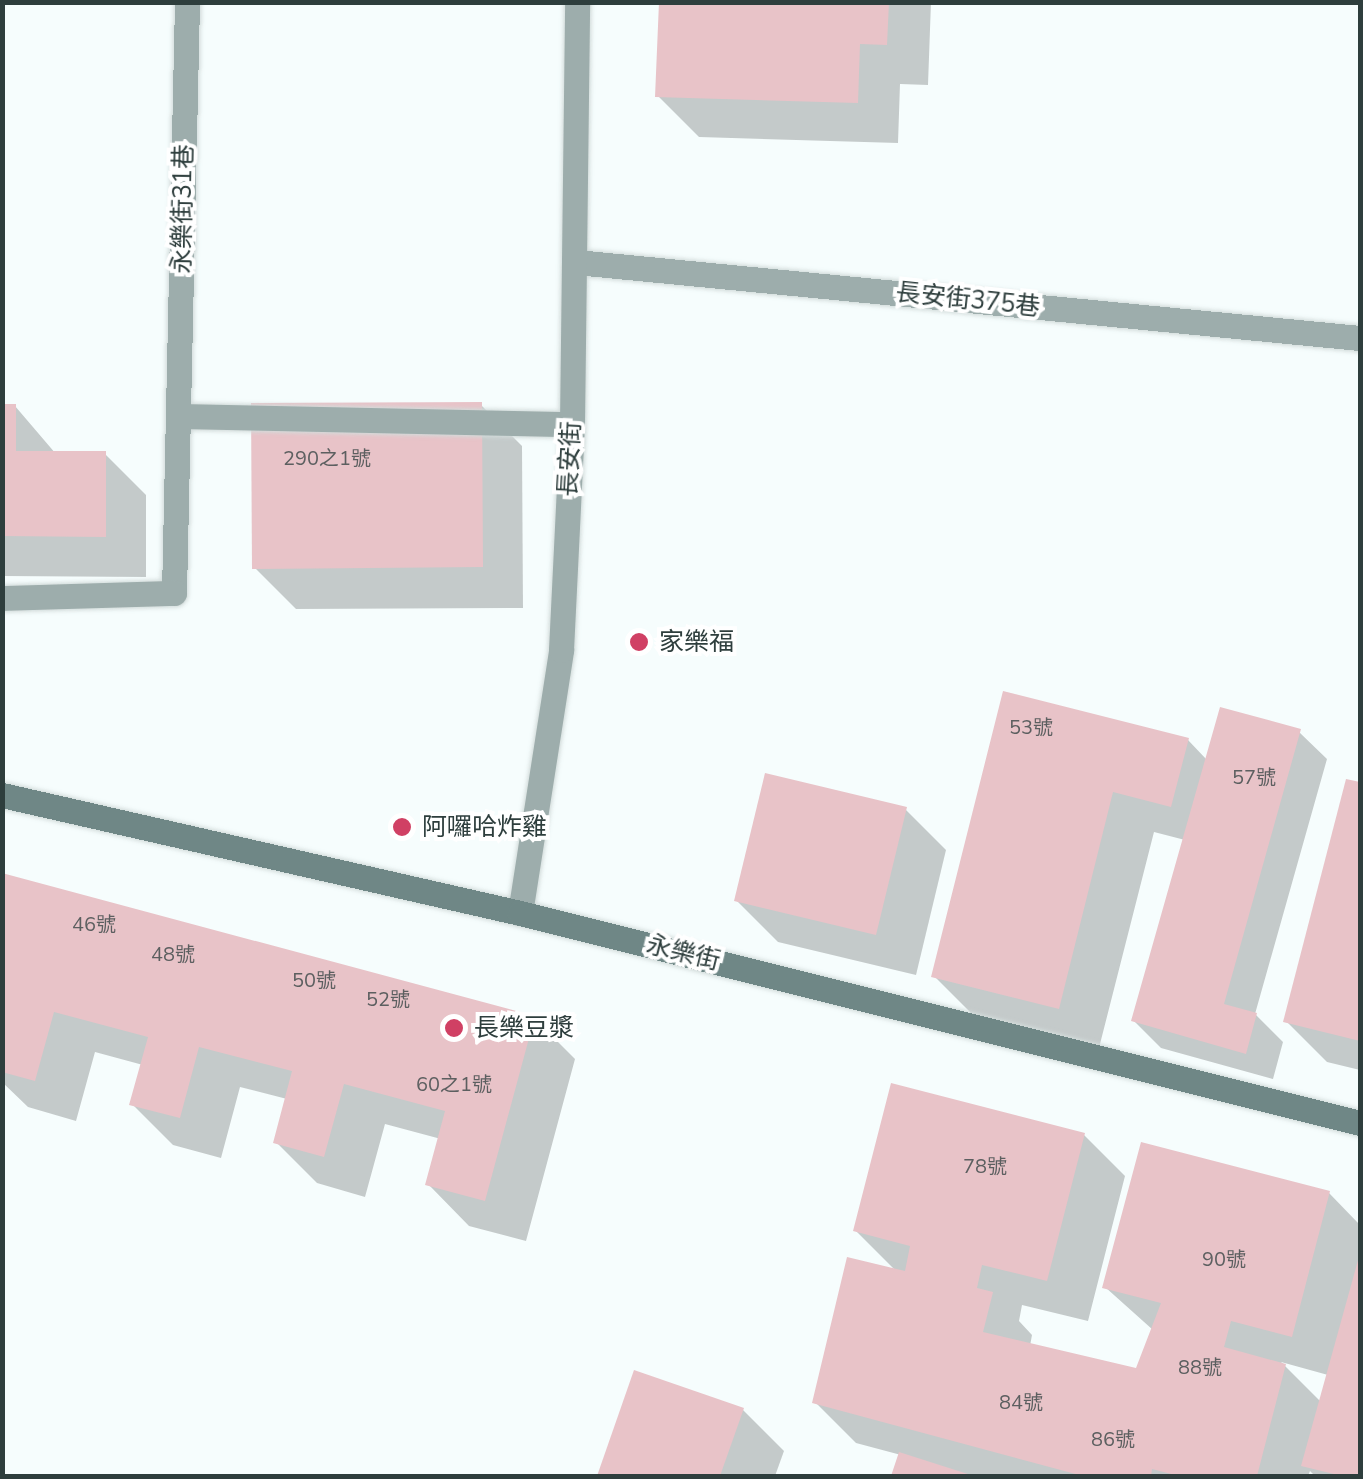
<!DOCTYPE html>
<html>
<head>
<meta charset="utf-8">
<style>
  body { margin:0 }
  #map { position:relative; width:1363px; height:1479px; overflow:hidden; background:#f6fdfd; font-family:"Nunito Sans","Noto Sans TC",sans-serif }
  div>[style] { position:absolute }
  .shadow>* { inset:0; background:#0003 }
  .building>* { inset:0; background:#e8c3c8 }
  .roads { filter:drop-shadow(0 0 2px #d2dbda) drop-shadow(0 0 2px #d2dbda) }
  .lane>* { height:25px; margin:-12.5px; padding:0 12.5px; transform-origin:12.5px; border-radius:12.5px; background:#9dadac }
  .street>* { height:25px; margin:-12.5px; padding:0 12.5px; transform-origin:12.5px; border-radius:12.5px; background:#9dadac }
  .secondary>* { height:25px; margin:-12.5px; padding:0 12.5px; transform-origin:12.5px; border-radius:12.5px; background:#6f8786 }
  .dots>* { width:28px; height:28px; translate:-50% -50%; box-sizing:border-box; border:5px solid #fff; border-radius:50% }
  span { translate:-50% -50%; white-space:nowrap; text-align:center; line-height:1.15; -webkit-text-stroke:8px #fff; paint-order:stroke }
  .number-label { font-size:20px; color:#5c5f60 }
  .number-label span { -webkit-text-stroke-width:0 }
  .street-label { font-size:25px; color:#2e3e3d }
  .poi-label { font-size:25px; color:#2e3e3d }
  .left { translate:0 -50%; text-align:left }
  .frame { position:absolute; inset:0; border:5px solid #2e3e3d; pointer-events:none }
</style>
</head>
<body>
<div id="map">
  <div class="shadow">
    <i style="clip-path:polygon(661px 2px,931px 2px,928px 85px,900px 84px,898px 143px,699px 137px,658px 96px)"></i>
    <i style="clip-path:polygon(481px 405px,522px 446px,523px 608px,296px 609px,255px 568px)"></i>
    <i style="clip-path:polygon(2px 406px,15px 406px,56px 454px,105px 454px,146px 495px,146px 577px,2px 576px)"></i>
    <i style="clip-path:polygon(1004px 694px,1188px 740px,1207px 760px,1299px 732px,1327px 759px,1255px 1014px,1283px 1042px,1273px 1079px,1161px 1048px,1134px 1021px,1185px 840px,1154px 832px,1099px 1048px,975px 1017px,934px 976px)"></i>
    <i style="clip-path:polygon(1348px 782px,1360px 785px,1360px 1070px,1327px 1062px,1286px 1021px)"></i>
    <i style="clip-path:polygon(905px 809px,946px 850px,916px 975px,778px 942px,737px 901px)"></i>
    <i style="clip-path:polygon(2px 876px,534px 1018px,575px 1059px,526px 1241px,469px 1226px,428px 1184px,441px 1139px,385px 1124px,365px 1197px,317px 1183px,276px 1142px,287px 1099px,240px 1087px,221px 1158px,173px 1145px,132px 1104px,143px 1065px,95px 1052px,76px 1121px,28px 1107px,2px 1082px)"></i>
    <i style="clip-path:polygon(evenodd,1084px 1135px,1125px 1176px,1088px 1321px,1022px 1305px,1019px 1321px,1032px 1335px,1030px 1346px,1137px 1371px,1153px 1330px,1105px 1287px,1329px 1193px,1360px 1225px,1360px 1476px,1315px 1476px,1310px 1471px,1308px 1476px,894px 1476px,901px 1455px,856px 1443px,815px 1402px,896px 1271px,855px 1230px,1084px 1135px,1281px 1362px,1328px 1375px,1321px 1402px,1281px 1362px)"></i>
    <i style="clip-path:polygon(635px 1374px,743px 1410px,784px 1451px,775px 1476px,599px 1476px)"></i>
  </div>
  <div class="building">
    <i style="clip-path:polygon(659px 2px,889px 2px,887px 45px,860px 44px,858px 103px,655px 97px)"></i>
    <i style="clip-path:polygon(482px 402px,483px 567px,252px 569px,251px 403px)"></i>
    <i style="clip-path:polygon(2px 404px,16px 404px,16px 451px,106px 451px,106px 537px,2px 536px)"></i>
    <i style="clip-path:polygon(1003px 691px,1189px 738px,1171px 807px,1113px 792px,1059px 1009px,931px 977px)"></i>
    <i style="clip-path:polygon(1220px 707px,1301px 729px,1224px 1004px,1257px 1013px,1246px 1054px,1131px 1021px)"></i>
    <i style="clip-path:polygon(765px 773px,907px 807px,876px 935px,734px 901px)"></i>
    <i style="clip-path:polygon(1346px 779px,1360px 782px,1360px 1041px,1283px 1022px)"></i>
    <i style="clip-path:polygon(2px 873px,535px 1016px,485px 1201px,425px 1185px,445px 1111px,344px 1084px,324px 1157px,273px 1143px,292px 1071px,199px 1047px,180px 1118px,129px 1105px,148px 1037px,54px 1012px,35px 1081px,2px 1072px)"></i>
    <i style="clip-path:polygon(891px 1083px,1085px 1133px,1047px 1281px,982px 1265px,977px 1288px,993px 1292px,983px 1332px,1136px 1368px,1161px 1303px,1102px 1288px,1141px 1142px,1330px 1191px,1292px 1337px,1231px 1321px,1224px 1347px,1286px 1364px,1257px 1476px,1179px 1476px,1152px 1469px,1151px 1476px,1083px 1476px,812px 1403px,847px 1257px,905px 1271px,910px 1246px,853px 1231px)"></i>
    <i style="clip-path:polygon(1360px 1253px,1360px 1476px,1342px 1476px,1301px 1466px)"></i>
    <i style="clip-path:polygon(634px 1370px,744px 1408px,720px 1476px,597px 1476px)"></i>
    <i style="clip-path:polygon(899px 1452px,974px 1476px,891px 1476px)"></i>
  </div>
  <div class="roads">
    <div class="lane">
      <i style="left:180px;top:416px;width:392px;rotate:1.2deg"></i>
      <i style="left:174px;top:593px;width:591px;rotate:-88.74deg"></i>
    </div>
    <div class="street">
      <i style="left:576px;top:262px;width:788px;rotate:5.54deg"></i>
      <i style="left:2px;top:598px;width:172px;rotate:-1.7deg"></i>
      <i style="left:520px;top:913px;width:266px;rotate:-81.1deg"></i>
      <i style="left:561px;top:650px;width:226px;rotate:-87.2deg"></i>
      <i style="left:572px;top:424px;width:422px;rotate:-89.3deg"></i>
    </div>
    <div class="secondary">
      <i style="left:2px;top:795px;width:531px;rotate:12.83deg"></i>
      <i style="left:520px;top:913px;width:866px;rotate:14.04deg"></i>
    </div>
  </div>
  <div class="dots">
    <i style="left:639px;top:642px;background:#d04064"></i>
    <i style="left:402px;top:827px;background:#d04064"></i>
    <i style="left:454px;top:1028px;background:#d04064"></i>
  </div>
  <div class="number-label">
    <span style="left:327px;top:458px">290之1號</span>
    <span style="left:1031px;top:727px">53號</span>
    <span style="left:1254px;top:777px">57號</span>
    <span style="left:94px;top:924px">46號</span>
    <span style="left:173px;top:954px">48號</span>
    <span style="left:314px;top:980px">50號</span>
    <span style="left:388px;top:999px">52號</span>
    <span style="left:454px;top:1084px">60之1號</span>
    <span style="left:985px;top:1166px">78號</span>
    <span style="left:1224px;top:1259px">90號</span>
    <span style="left:1200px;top:1367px">88號</span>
    <span style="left:1021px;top:1402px">84號</span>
    <span style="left:1113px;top:1439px">86號</span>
  </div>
  <div class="street-label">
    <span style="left:183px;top:209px;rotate:-89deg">永樂街31巷</span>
    <span style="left:968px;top:300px;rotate:6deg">長安街375巷</span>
    <span style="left:570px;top:459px;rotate:-87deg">長安街</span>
    <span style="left:683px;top:953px;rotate:14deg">永樂街</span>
  </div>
  <div class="poi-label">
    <span class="left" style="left:659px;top:642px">家樂福</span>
    <span class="left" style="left:422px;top:827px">阿囉哈炸雞</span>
    <span class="left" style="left:474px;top:1028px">長樂豆漿</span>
  </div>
  <div class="frame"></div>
</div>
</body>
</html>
